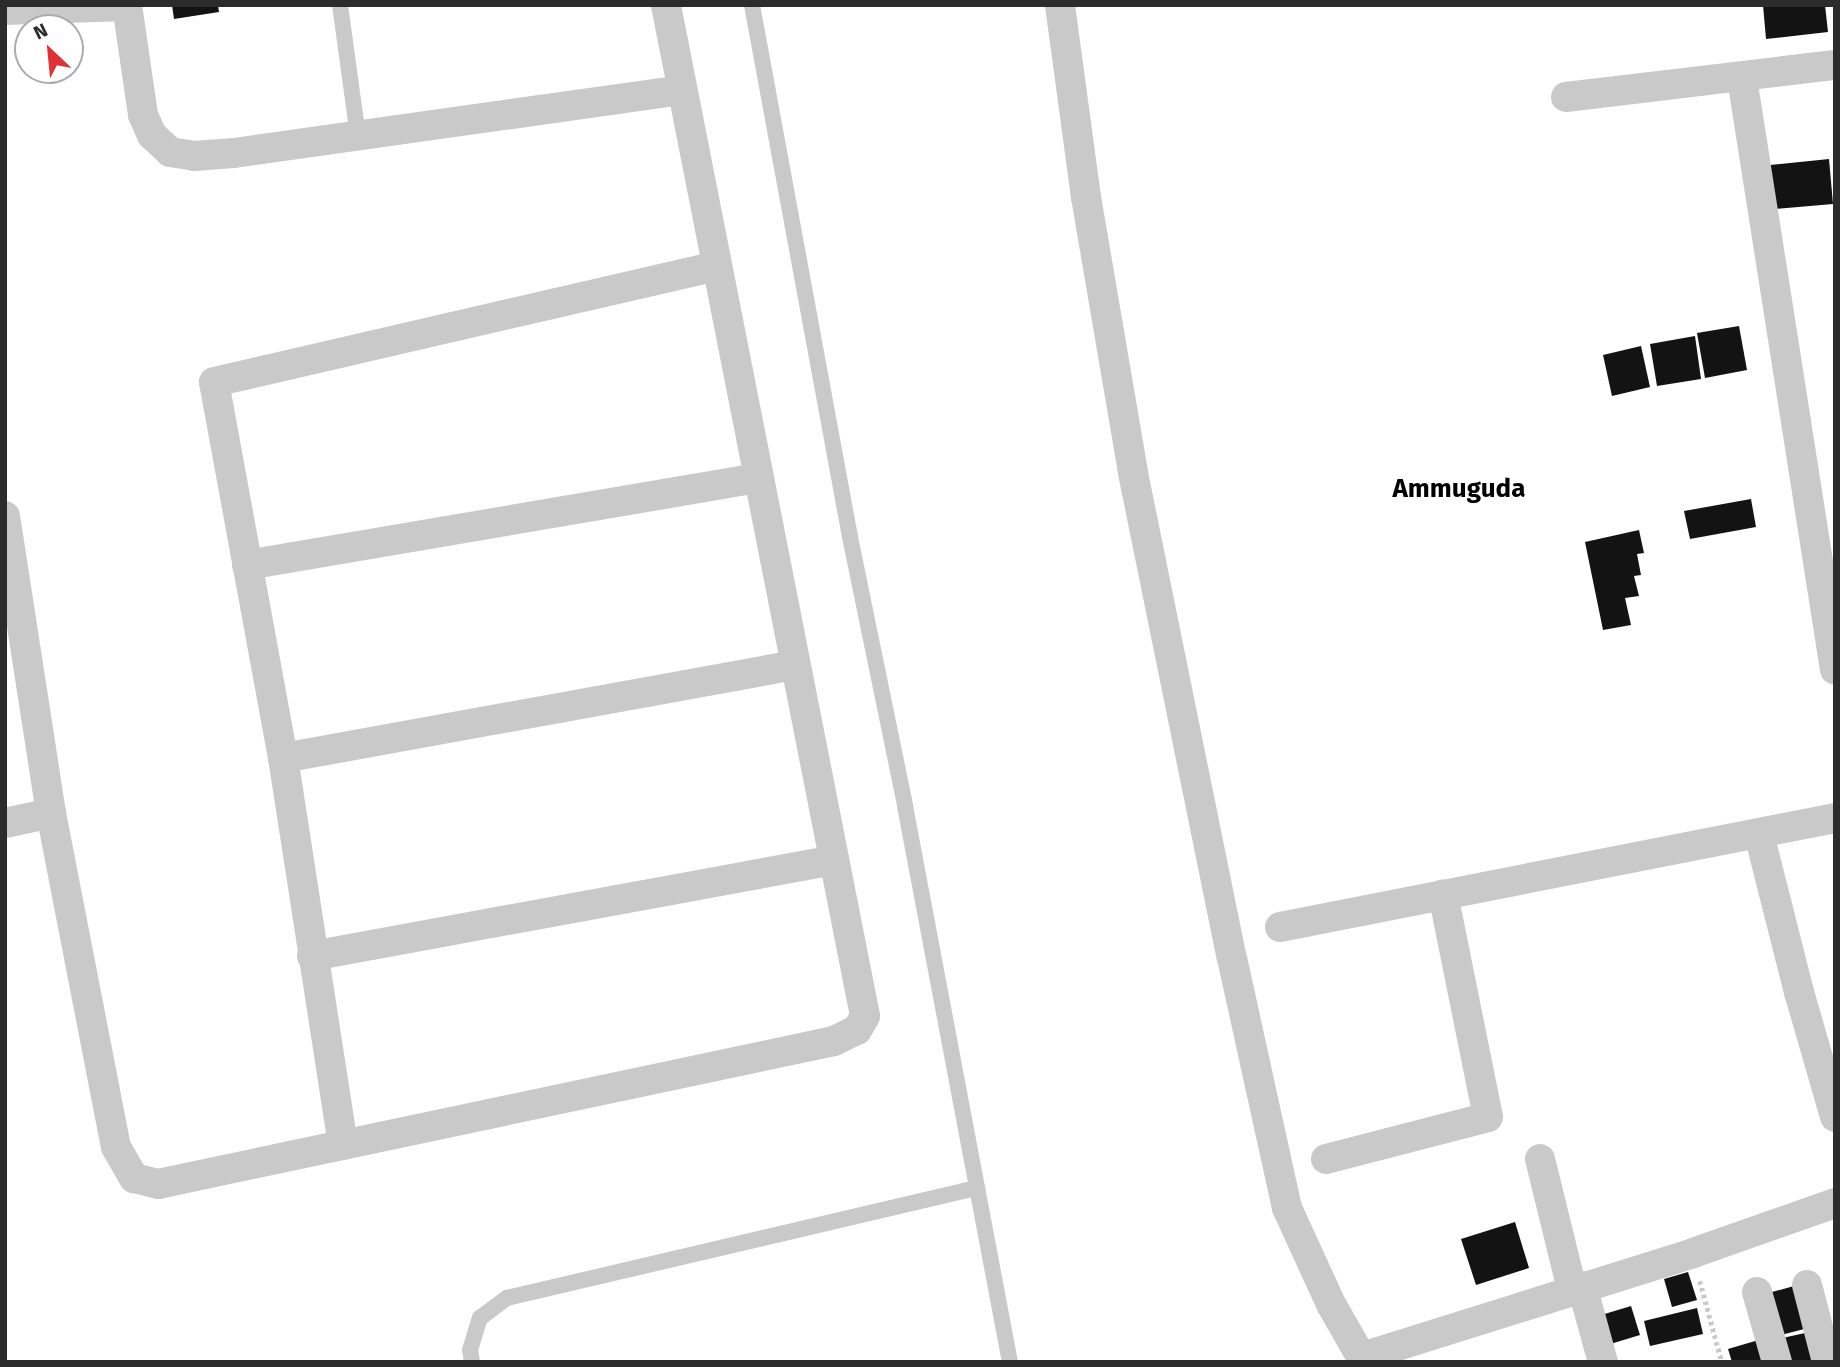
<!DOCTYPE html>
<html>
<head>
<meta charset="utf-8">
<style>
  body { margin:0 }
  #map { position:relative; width:1840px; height:1367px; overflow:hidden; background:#fff; font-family:"Fira Sans",sans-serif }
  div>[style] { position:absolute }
  .building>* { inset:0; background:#131313 }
  .path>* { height:4.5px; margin-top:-2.25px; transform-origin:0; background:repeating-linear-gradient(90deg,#c9c9c9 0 3.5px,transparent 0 7px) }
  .service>* { height:16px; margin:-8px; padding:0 8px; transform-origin:8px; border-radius:8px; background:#c9c9c9 }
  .minor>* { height:30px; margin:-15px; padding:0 15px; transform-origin:15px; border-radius:15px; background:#c9c9c9 }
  span { translate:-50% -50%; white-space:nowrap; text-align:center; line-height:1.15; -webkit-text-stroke:7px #fff; paint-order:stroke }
  .neighbourhood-label { font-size:26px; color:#000; font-weight:700 }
  .frame { position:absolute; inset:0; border:7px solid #2c2c2c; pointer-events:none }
  .north { position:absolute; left:14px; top:14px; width:70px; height:70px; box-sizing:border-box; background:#fff; border:2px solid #ababab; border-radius:50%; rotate:334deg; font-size:19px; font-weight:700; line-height:28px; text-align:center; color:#2c2c2c }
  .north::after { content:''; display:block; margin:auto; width:24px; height:32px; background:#e03135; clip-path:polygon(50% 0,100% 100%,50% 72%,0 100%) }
</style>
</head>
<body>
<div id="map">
  <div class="building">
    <i style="clip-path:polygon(172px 5px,218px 5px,219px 12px,174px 19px)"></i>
    <i style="clip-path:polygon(1763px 5px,1825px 5px,1828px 32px,1766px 39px)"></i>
    <i style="clip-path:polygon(1829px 159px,1833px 204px,1774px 209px,1770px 165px)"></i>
    <i style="clip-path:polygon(1739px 326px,1747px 370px,1705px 378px,1697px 333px)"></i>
    <i style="clip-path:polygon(1695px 336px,1701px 379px,1657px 386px,1650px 344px)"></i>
    <i style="clip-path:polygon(1641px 346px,1650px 387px,1612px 396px,1603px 355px)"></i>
    <i style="clip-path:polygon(1751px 499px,1756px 527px,1690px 539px,1684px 511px)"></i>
    <i style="clip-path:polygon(1639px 530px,1644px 553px,1637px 554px,1641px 575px,1634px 576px,1639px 596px,1625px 598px,1631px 625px,1603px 630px,1585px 542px)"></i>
    <i style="clip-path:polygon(1515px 1222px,1529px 1268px,1476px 1285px,1461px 1239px)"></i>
    <i style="clip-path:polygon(1688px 1272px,1697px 1300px,1672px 1307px,1664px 1279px)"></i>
    <i style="clip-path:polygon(1801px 1284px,1812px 1327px,1777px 1336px,1765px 1294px)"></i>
    <i style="clip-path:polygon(1631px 1306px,1640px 1335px,1607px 1345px,1598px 1316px)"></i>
    <i style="clip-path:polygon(1697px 1308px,1703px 1334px,1650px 1346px,1644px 1321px)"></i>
    <i style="clip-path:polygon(1814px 1331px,1821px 1362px,1783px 1362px,1778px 1339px)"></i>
    <i style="clip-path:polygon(1762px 1339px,1768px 1362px,1732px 1362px,1728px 1349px)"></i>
  </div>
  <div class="path">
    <i style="left:1700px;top:1281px;width:84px;rotate:74.8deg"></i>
  </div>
  <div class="service">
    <i style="left:340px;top:5px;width:132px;rotate:82.2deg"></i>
    <i style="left:752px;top:5px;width:541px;rotate:79.56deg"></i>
    <i style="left:850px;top:537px;width:275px;rotate:78.4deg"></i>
    <i style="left:905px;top:806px;width:566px;rotate:79.31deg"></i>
    <i style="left:472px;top:1362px;width:12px;rotate:-99deg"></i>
    <i style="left:470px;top:1350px;width:34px;rotate:-73deg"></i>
    <i style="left:480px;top:1318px;width:34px;rotate:-37deg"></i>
    <i style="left:507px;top:1298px;width:483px;rotate:-13.2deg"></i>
  </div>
  <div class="minor">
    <i style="left:127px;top:5px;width:111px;rotate:81.7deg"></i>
    <i style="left:143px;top:115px;width:22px;rotate:66deg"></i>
    <i style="left:152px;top:135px;width:25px;rotate:43deg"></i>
    <i style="left:170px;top:152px;width:24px;rotate:9deg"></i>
    <i style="left:194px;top:156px;width:40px;rotate:-4.3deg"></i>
    <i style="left:234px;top:153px;width:451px;rotate:-8deg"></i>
    <i style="left:1060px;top:5px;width:194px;rotate:82.3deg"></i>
    <i style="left:1086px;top:197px;width:280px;rotate:80.3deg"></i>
    <i style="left:1133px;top:473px;width:495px;rotate:78.5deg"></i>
    <i style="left:1232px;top:958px;width:256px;rotate:77.6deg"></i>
    <i style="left:1287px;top:1208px;width:106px;rotate:65.4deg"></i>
    <i style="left:1331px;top:1304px;width:67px;rotate:60.4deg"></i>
    <i style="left:5px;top:10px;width:122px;rotate:-1.9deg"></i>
    <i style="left:1742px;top:78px;width:599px;rotate:81.07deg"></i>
    <i style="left:1566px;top:97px;width:271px;rotate:-6.8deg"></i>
    <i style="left:5px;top:516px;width:301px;rotate:81.2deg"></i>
    <i style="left:51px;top:813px;width:47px;rotate:167.7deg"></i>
    <i style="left:247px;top:565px;width:518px;rotate:-9.66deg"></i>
    <i style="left:283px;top:758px;width:520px;rotate:-10.29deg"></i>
    <i style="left:51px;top:813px;width:340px;rotate:79deg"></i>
    <i style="left:116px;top:1147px;width:36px;rotate:60deg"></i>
    <i style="left:134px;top:1178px;width:25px;rotate:14deg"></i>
    <i style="left:158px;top:1184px;width:691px;rotate:-11.94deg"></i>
    <i style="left:834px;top:1041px;width:25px;rotate:-26deg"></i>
    <i style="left:857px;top:1030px;width:16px;rotate:-60deg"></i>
    <i style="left:865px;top:1016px;width:1030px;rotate:-101.14deg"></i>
    <i style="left:1759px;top:834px;width:163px;rotate:75.8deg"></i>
    <i style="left:1799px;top:992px;width:130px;rotate:73.9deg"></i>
    <i style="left:1280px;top:927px;width:566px;rotate:-11.11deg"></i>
    <i style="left:312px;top:956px;width:531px;rotate:-10.42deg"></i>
    <i style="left:343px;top:1145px;width:392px;rotate:-98.8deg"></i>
    <i style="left:283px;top:758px;width:382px;rotate:-100.4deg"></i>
    <i style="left:214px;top:382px;width:516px;rotate:-12.99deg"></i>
    <i style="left:1326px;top:1159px;width:167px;rotate:-14.5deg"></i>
    <i style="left:1488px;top:1117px;width:227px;rotate:-101.4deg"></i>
    <i style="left:1540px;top:1159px;width:134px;rotate:76.2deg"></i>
    <i style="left:1807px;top:1285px;width:80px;rotate:75.4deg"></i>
    <i style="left:1582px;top:1286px;width:79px;rotate:74.6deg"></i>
    <i style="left:1757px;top:1292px;width:73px;rotate:74.1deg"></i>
    <i style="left:1362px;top:1357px;width:347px;rotate:-17.4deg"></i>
    <i style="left:1693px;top:1253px;width:151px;rotate:-19.4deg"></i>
  </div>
  <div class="neighbourhood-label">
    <span style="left:1459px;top:489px">Ammuguda</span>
  </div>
  <div class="frame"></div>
  <div class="north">N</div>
</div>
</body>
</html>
